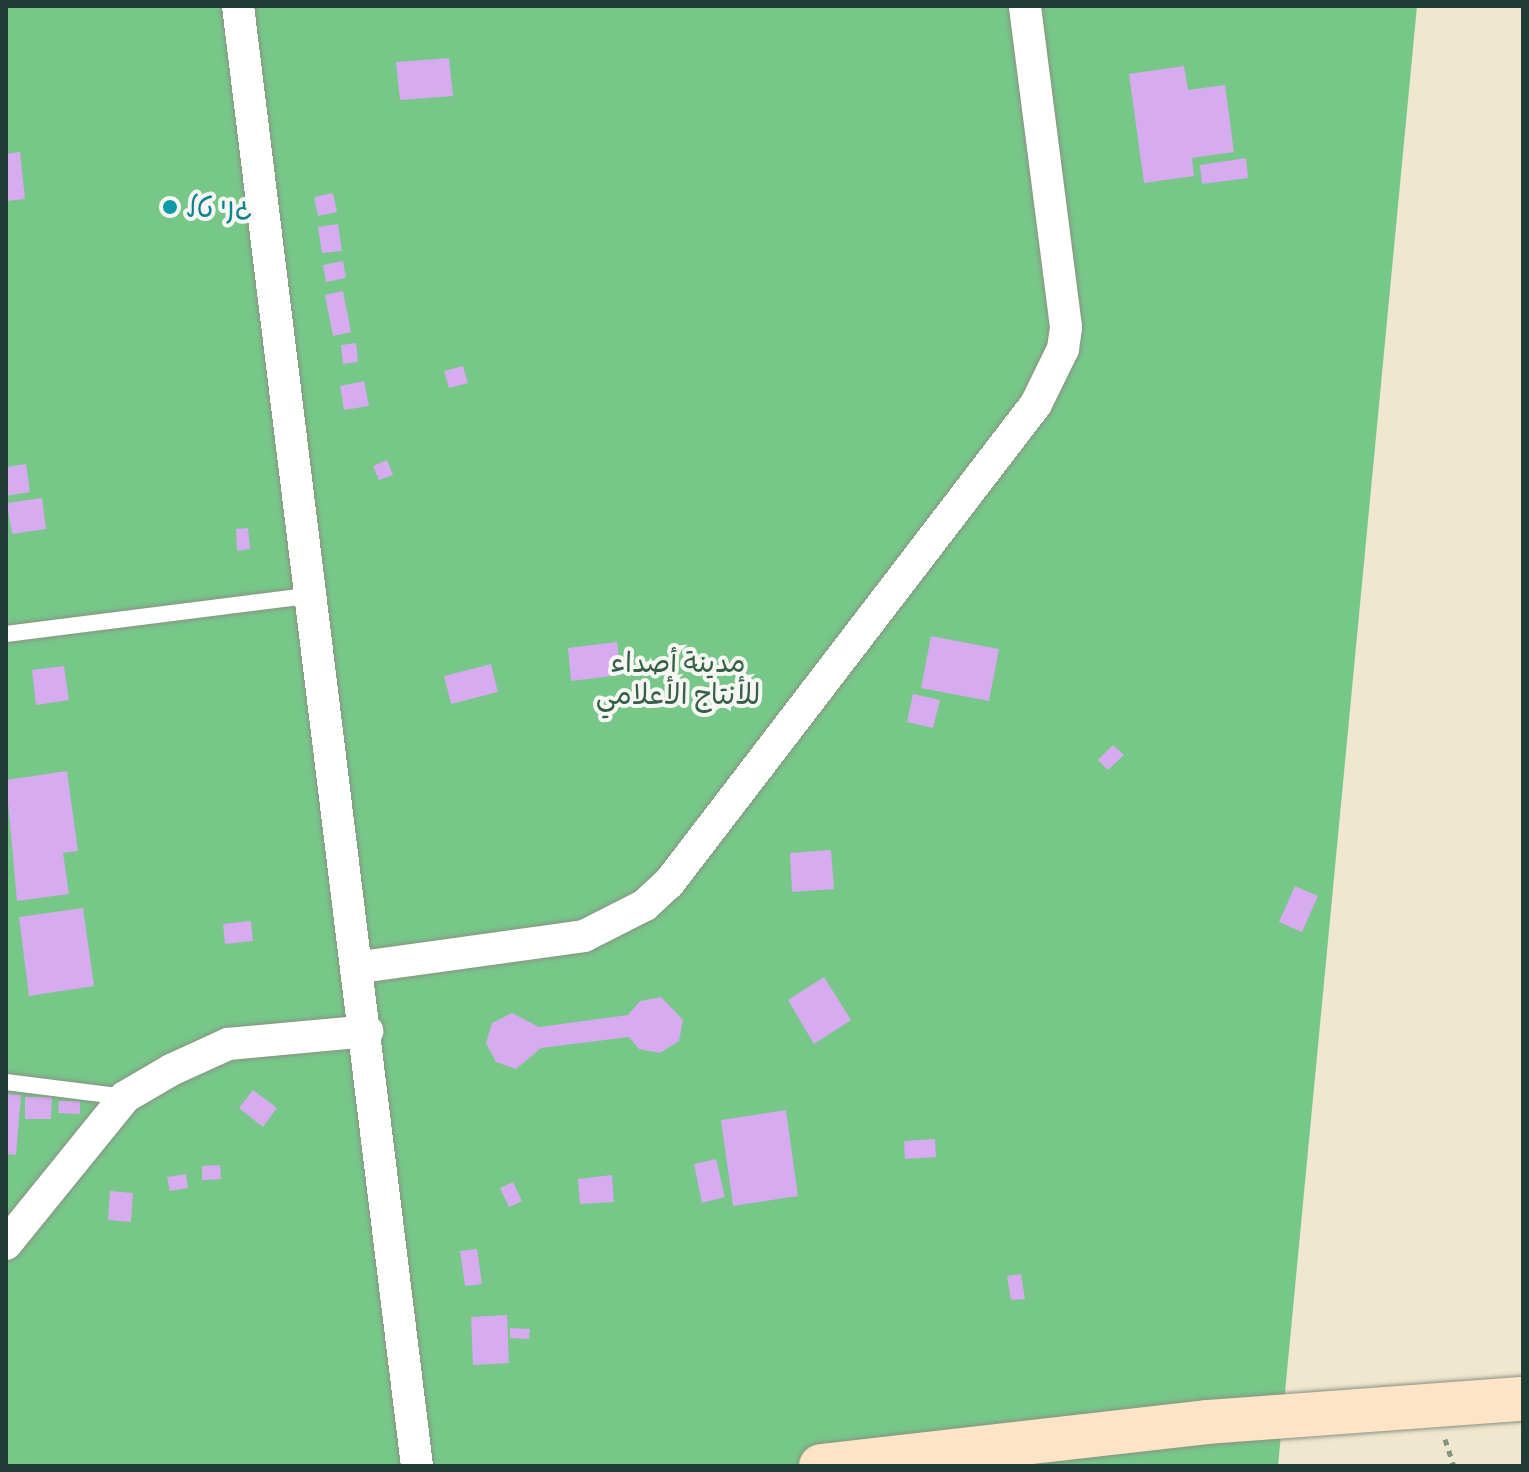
<!DOCTYPE html>
<html>
<head>
<meta charset="utf-8">
<style>
  body { margin:0 }
  #map { position:relative; width:1529px; height:1472px; overflow:hidden; background:#f0e7cf; font-family:Itim,"Playpen Sans Arabic","Playpen Sans Hebrew",sans-serif }
  div>[style] { position:absolute }
  .green>* { inset:0; background:#77c789 }
  .building>* { inset:0; background:#d6abef }
  .path>* { height:5px; margin-top:-2.5px; transform-origin:0; background:repeating-linear-gradient(90deg,#889282 0 6px,transparent 0 12px) }
  .roads { filter:drop-shadow(0 0 2px #889282) drop-shadow(0 0 2px #889282) }
  .lane>* { height:16px; margin:-8px; padding:0 8px; transform-origin:8px; border-radius:8px; background:#fff }
  .street>* { height:32px; margin:-16px; padding:0 16px; transform-origin:16px; border-radius:16px; background:#fff }
  .secondary>* { height:44px; margin:-22px; padding:0 22px; transform-origin:22px; border-radius:22px; background:#fee4c6 }
  .dots>* { width:22px; height:22px; translate:-50% -50%; box-sizing:border-box; border:4px solid #f6f6f2; border-radius:50% }
  span { translate:-50% -50%; white-space:nowrap; text-align:center; line-height:1.15; -webkit-text-stroke:8px #f6f6f2; paint-order:stroke }
  .culture-label { font-size:28px; color:#0d838f }
  .left { translate:0 -50%; text-align:left }
  .park-label { font-size:28px; color:#356049 }
  .frame { position:absolute; inset:0; border:8px solid #1f3d34; pointer-events:none }
</style>
</head>
<body>
<div id="map">
  <div class="green">
    <i style="clip-path:polygon(6px 6px,1417px 6px,1278px 1466px,6px 1466px)"></i>
  </div>
  <div class="building">
    <i style="clip-path:polygon(449px 58px,453px 96px,400px 100px,396px 62px)"></i>
    <i style="clip-path:polygon(1184px 66px,1188px 90px,1225px 85px,1234px 152px,1192px 158px,1194px 176px,1144px 183px,1129px 74px)"></i>
    <i style="clip-path:polygon(20px 152px,25px 199px,6px 201px,6px 154px)"></i>
    <i style="clip-path:polygon(1246px 158px,1248px 178px,1202px 184px,1200px 165px)"></i>
    <i style="clip-path:polygon(333px 193px,337px 212px,318px 216px,314px 197px)"></i>
    <i style="clip-path:polygon(338px 224px,342px 251px,322px 253px,318px 227px)"></i>
    <i style="clip-path:polygon(343px 261px,346px 278px,326px 282px,323px 265px)"></i>
    <i style="clip-path:polygon(343px 291px,351px 332px,333px 336px,325px 295px)"></i>
    <i style="clip-path:polygon(356px 343px,358px 362px,343px 364px,341px 345px)"></i>
    <i style="clip-path:polygon(463px 366px,468px 383px,449px 388px,444px 371px)"></i>
    <i style="clip-path:polygon(364px 381px,369px 406px,344px 410px,340px 386px)"></i>
    <i style="clip-path:polygon(387px 460px,393px 475px,379px 480px,373px 466px)"></i>
    <i style="clip-path:polygon(26px 464px,30px 492px,6px 496px,6px 467px)"></i>
    <i style="clip-path:polygon(42px 498px,46px 529px,12px 534px,7px 503px)"></i>
    <i style="clip-path:polygon(248px 528px,250px 549px,237px 551px,236px 529px)"></i>
    <i style="clip-path:polygon(931px 636px,999px 649px,989px 701px,921px 688px)"></i>
    <i style="clip-path:polygon(617px 642px,621px 675px,571px 681px,568px 648px)"></i>
    <i style="clip-path:polygon(491px 664px,498px 692px,451px 704px,444px 676px)"></i>
    <i style="clip-path:polygon(64px 666px,69px 700px,36px 705px,32px 670px)"></i>
    <i style="clip-path:polygon(913px 694px,940px 700px,933px 728px,907px 722px)"></i>
    <i style="clip-path:polygon(1113px 745px,1124px 755px,1108px 770px,1098px 760px)"></i>
    <i style="clip-path:polygon(67px 771px,78px 851px,63px 853px,69px 894px,17px 901px,6px 780px)"></i>
    <i style="clip-path:polygon(831px 850px,834px 889px,792px 892px,790px 853px)"></i>
    <i style="clip-path:polygon(1295px 886px,1318px 896px,1302px 932px,1279px 922px)"></i>
    <i style="clip-path:polygon(83px 908px,94px 986px,29px 996px,19px 917px)"></i>
    <i style="clip-path:polygon(251px 921px,253px 941px,225px 944px,223px 924px)"></i>
    <i style="clip-path:polygon(824px 977px,851px 1020px,814px 1044px,788px 1000px)"></i>
    <i style="clip-path:polygon(661px 997px,683px 1020px,679px 1041px,660px 1053px,639px 1049px,629px 1037px,541px 1048px,516px 1069px,496px 1062px,486px 1043px,492px 1023px,512px 1013px,539px 1027px,628px 1015px,640px 1001px)"></i>
    <i style="clip-path:polygon(253px 1090px,277px 1108px,263px 1127px,239px 1108px)"></i>
    <i style="clip-path:polygon(6px 1094px,21px 1095px,16px 1155px,6px 1154px)"></i>
    <i style="clip-path:polygon(25px 1097px,52px 1097px,51px 1119px,25px 1119px)"></i>
    <i style="clip-path:polygon(59px 1101px,80px 1101px,80px 1114px,58px 1113px)"></i>
    <i style="clip-path:polygon(786px 1110px,798px 1196px,733px 1206px,721px 1120px)"></i>
    <i style="clip-path:polygon(935px 1139px,936px 1157px,905px 1159px,904px 1141px)"></i>
    <i style="clip-path:polygon(716px 1159px,725px 1197px,702px 1203px,694px 1164px)"></i>
    <i style="clip-path:polygon(220px 1165px,221px 1179px,202px 1180px,202px 1166px)"></i>
    <i style="clip-path:polygon(186px 1174px,188px 1188px,170px 1191px,167px 1177px)"></i>
    <i style="clip-path:polygon(612px 1175px,614px 1202px,580px 1204px,578px 1179px)"></i>
    <i style="clip-path:polygon(513px 1182px,522px 1201px,509px 1207px,500px 1188px)"></i>
    <i style="clip-path:polygon(110px 1191px,133px 1193px,131px 1222px,108px 1220px)"></i>
    <i style="clip-path:polygon(477px 1249px,482px 1284px,465px 1286px,460px 1251px)"></i>
    <i style="clip-path:polygon(1021px 1274px,1025px 1299px,1011px 1300px,1007px 1276px)"></i>
    <i style="clip-path:polygon(507px 1315px,509px 1363px,473px 1365px,471px 1317px)"></i>
    <i style="clip-path:polygon(510px 1328px,530px 1329px,529px 1339px,510px 1338px)"></i>
  </div>
  <div class="path">
    <i style="left:1445px;top:1439px;width:28px;rotate:72deg"></i>
  </div>
  <div class="roads">
    <div class="lane">
      <i style="left:6px;top:634px;width:309px;rotate:-7.2deg"></i>
      <i style="left:6px;top:1082px;width:120px;rotate:7.2deg"></i>
    </div>
    <div class="street">
      <i style="left:238px;top:6px;width:1471px;rotate:83.01deg"></i>
      <i style="left:361px;top:967px;width:225px;rotate:-7.9deg"></i>
      <i style="left:584px;top:936px;width:68px;rotate:-26.9deg"></i>
      <i style="left:645px;top:905px;width:33px;rotate:-43deg"></i>
      <i style="left:669px;top:883px;width:603px;rotate:-52.54deg"></i>
      <i style="left:1036px;top:404px;width:61px;rotate:-63.9deg"></i>
      <i style="left:1063px;top:349px;width:22px;rotate:-82deg"></i>
      <i style="left:1066px;top:327px;width:324px;rotate:-97.3deg"></i>
      <i style="left:6px;top:1244px;width:189px;rotate:-51deg"></i>
      <i style="left:125px;top:1097px;width:53px;rotate:-30.4deg"></i>
      <i style="left:171px;top:1070px;width:63px;rotate:-24.5deg"></i>
      <i style="left:228px;top:1044px;width:140px;rotate:-5.3deg"></i>
    </div>
    <div class="secondary">
      <i style="left:821px;top:1466px;width:388px;rotate:-6.5deg"></i>
      <i style="left:1207px;top:1422px;width:317px;rotate:-4.2deg"></i>
    </div>
  </div>
  <div class="dots">
    <i style="left:170px;top:207px;background:#0f9aa8"></i>
  </div>
  <div class="culture-label">
    <span class="left" style="left:186px;top:207px">גני טל</span>
  </div>
  <div class="park-label">
    <span style="left:678px;top:678px">مدينة أصداء<br>للأنتاج الأعلامي</span>
  </div>
  <div class="frame"></div>
</div>
</body>
</html>
